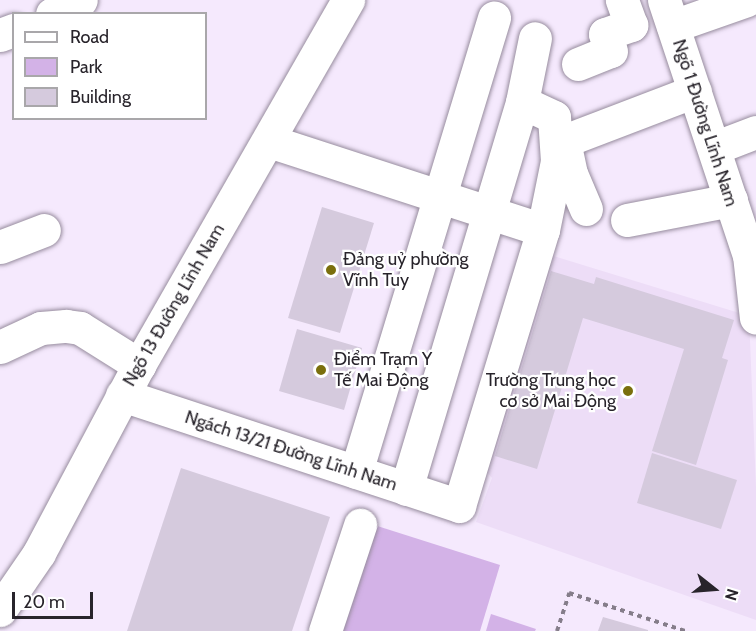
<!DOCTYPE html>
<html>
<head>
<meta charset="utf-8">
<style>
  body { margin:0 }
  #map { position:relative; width:756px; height:631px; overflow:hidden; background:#f5e9fd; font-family:Cabin,sans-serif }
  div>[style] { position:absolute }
  .built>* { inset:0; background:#edddf7 }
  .green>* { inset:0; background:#d3b2e7 }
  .building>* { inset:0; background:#d5cadd }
  .path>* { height:4px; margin-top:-2px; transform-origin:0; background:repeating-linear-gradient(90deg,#857d8a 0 4.5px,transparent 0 9px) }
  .roads { filter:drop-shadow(0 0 2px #978c9e) drop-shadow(0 0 2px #978c9e) }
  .minor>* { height:33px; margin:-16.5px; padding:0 16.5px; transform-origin:16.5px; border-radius:16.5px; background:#fff }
  .major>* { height:33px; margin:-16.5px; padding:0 16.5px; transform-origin:16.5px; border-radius:16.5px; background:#fff }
  .dots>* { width:16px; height:16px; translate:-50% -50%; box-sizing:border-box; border:3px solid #fff; border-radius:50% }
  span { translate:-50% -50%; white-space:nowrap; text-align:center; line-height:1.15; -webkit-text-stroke:4.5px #fff; paint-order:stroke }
  .street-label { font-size:18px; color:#28242b }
  .poi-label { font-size:18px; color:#28242b }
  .left { translate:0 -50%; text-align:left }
  .right { translate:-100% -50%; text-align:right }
  .legend { position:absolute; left:12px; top:12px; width:195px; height:108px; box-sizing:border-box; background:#fff; border:2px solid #a9a7aa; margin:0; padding:8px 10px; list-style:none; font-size:18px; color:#28242b }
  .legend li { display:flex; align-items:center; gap:12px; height:30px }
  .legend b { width:30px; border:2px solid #a9a7aa }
  .north { position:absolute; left:684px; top:559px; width:60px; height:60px; -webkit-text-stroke:4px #fff; paint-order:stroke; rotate:107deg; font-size:16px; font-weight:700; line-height:24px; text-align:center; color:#28242b }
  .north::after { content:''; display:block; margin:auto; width:21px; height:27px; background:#28242b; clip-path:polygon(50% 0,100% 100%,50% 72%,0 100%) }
  .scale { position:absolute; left:12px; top:592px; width:81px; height:27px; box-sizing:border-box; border:3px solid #28242b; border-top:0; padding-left:8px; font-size:18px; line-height:21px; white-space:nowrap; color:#28242b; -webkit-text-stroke:4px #fff; paint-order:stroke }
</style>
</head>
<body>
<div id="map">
  <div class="built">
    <i style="clip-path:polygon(547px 254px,749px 316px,756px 487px,756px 620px,476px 522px,492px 478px,482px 466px)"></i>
  </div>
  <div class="green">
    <i style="clip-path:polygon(371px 524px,500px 565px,480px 631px,337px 631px)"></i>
    <i style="clip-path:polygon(491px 614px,536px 629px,535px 631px,486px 631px)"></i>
  </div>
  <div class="building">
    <i style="clip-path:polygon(322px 207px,374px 223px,340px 333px,288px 318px)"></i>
    <i style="clip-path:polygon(551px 271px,594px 284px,596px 277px,734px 320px,722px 358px,728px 360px,696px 465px,652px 451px,684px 349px,583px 318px,537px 469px,495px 456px)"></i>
    <i style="clip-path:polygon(297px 329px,362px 348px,344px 410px,279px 391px)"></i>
    <i style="clip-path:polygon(652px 453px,737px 480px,721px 529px,637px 503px)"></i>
    <i style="clip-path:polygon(181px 468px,330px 517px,292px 631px,127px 631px)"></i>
    <i style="clip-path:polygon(603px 617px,648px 630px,648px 631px,598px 631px)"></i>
  </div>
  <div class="path">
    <i style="left:557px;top:631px;width:40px;rotate:-72deg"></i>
    <i style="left:569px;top:593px;width:122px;rotate:18.1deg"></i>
  </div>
  <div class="roads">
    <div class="minor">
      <i style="left:664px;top:0;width:269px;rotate:71.6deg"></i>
      <i style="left:749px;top:255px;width:63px;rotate:83.7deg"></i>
      <i style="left:673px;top:26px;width:78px;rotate:-19.4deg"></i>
      <i style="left:578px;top:64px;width:35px;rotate:-22deg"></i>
      <i style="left:611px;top:51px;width:18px;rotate:-109deg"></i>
      <i style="left:605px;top:34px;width:28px;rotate:-19deg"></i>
      <i style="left:631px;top:25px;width:27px;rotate:-110deg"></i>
      <i style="left:269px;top:141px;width:288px;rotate:18deg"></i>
      <i style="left:714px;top:148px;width:45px;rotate:-20.9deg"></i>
      <i style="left:586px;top:209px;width:38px;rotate:-113deg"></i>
      <i style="left:571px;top:174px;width:34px;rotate:-102deg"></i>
      <i style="left:564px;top:141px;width:140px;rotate:-20.9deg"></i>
      <i style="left:627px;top:220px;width:106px;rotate:-10.9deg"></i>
      <i style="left:0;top:247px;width:47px;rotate:-21.1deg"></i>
      <i style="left:0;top:347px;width:45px;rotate:-24.9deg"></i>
      <i style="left:41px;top:328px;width:25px;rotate:-5deg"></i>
      <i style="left:66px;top:326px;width:14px;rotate:8deg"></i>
      <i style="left:80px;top:328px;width:70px;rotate:32.1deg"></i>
      <i style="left:122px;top:395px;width:355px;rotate:18.2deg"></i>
      <i style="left:459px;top:506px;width:288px;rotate:-73.1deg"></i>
      <i style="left:543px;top:230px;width:70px;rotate:-78.5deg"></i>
      <i style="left:557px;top:161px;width:44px;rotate:-93.9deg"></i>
      <i style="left:554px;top:117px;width:35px;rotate:-155deg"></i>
      <i style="left:356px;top:472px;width:475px;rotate:-73.1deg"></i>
      <i style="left:406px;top:489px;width:404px;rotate:-73.3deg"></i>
      <i style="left:522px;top:102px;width:65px;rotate:-78.5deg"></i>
      <i style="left:0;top:610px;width:69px;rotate:-55.6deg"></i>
      <i style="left:39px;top:553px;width:213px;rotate:-62deg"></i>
      <i style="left:139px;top:365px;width:421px;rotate:-60.2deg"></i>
      <i style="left:325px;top:631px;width:112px;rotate:-71.7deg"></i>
    </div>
    <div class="major">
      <i style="left:52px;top:14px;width:32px;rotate:-26deg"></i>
      <i style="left:0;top:35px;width:15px;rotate:-20deg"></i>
    </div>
  </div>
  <div class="dots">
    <i style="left:331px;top:270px;background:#7a6f0d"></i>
    <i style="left:321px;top:370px;background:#7a6f0d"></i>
    <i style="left:628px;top:391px;background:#7a6f0d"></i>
  </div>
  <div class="street-label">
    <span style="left:705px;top:123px;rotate:72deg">Ngõ 1 Đường Lĩnh Nam</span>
    <span style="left:174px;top:305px;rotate:-60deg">Ngõ 13 Đường Lĩnh Nam</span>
    <span style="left:291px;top:451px;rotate:18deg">Ngách 13/21 Đường Lĩnh Nam</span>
  </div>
  <div class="poi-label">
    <span class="left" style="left:343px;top:270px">Đảng uỷ phường<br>Vĩnh Tuy</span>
    <span class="left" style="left:334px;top:370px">Điểm Trạm Y<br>Tế Mai Động</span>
    <span class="right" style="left:616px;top:391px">Trường Trung học<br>cơ sở Mai Động</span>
  </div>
  <ul class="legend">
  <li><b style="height:8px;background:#fff"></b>Road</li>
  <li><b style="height:16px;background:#d3b2e7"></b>Park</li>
  <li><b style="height:16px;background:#d5cadd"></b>Building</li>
  </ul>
  <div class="north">N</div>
  <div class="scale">20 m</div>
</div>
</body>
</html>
